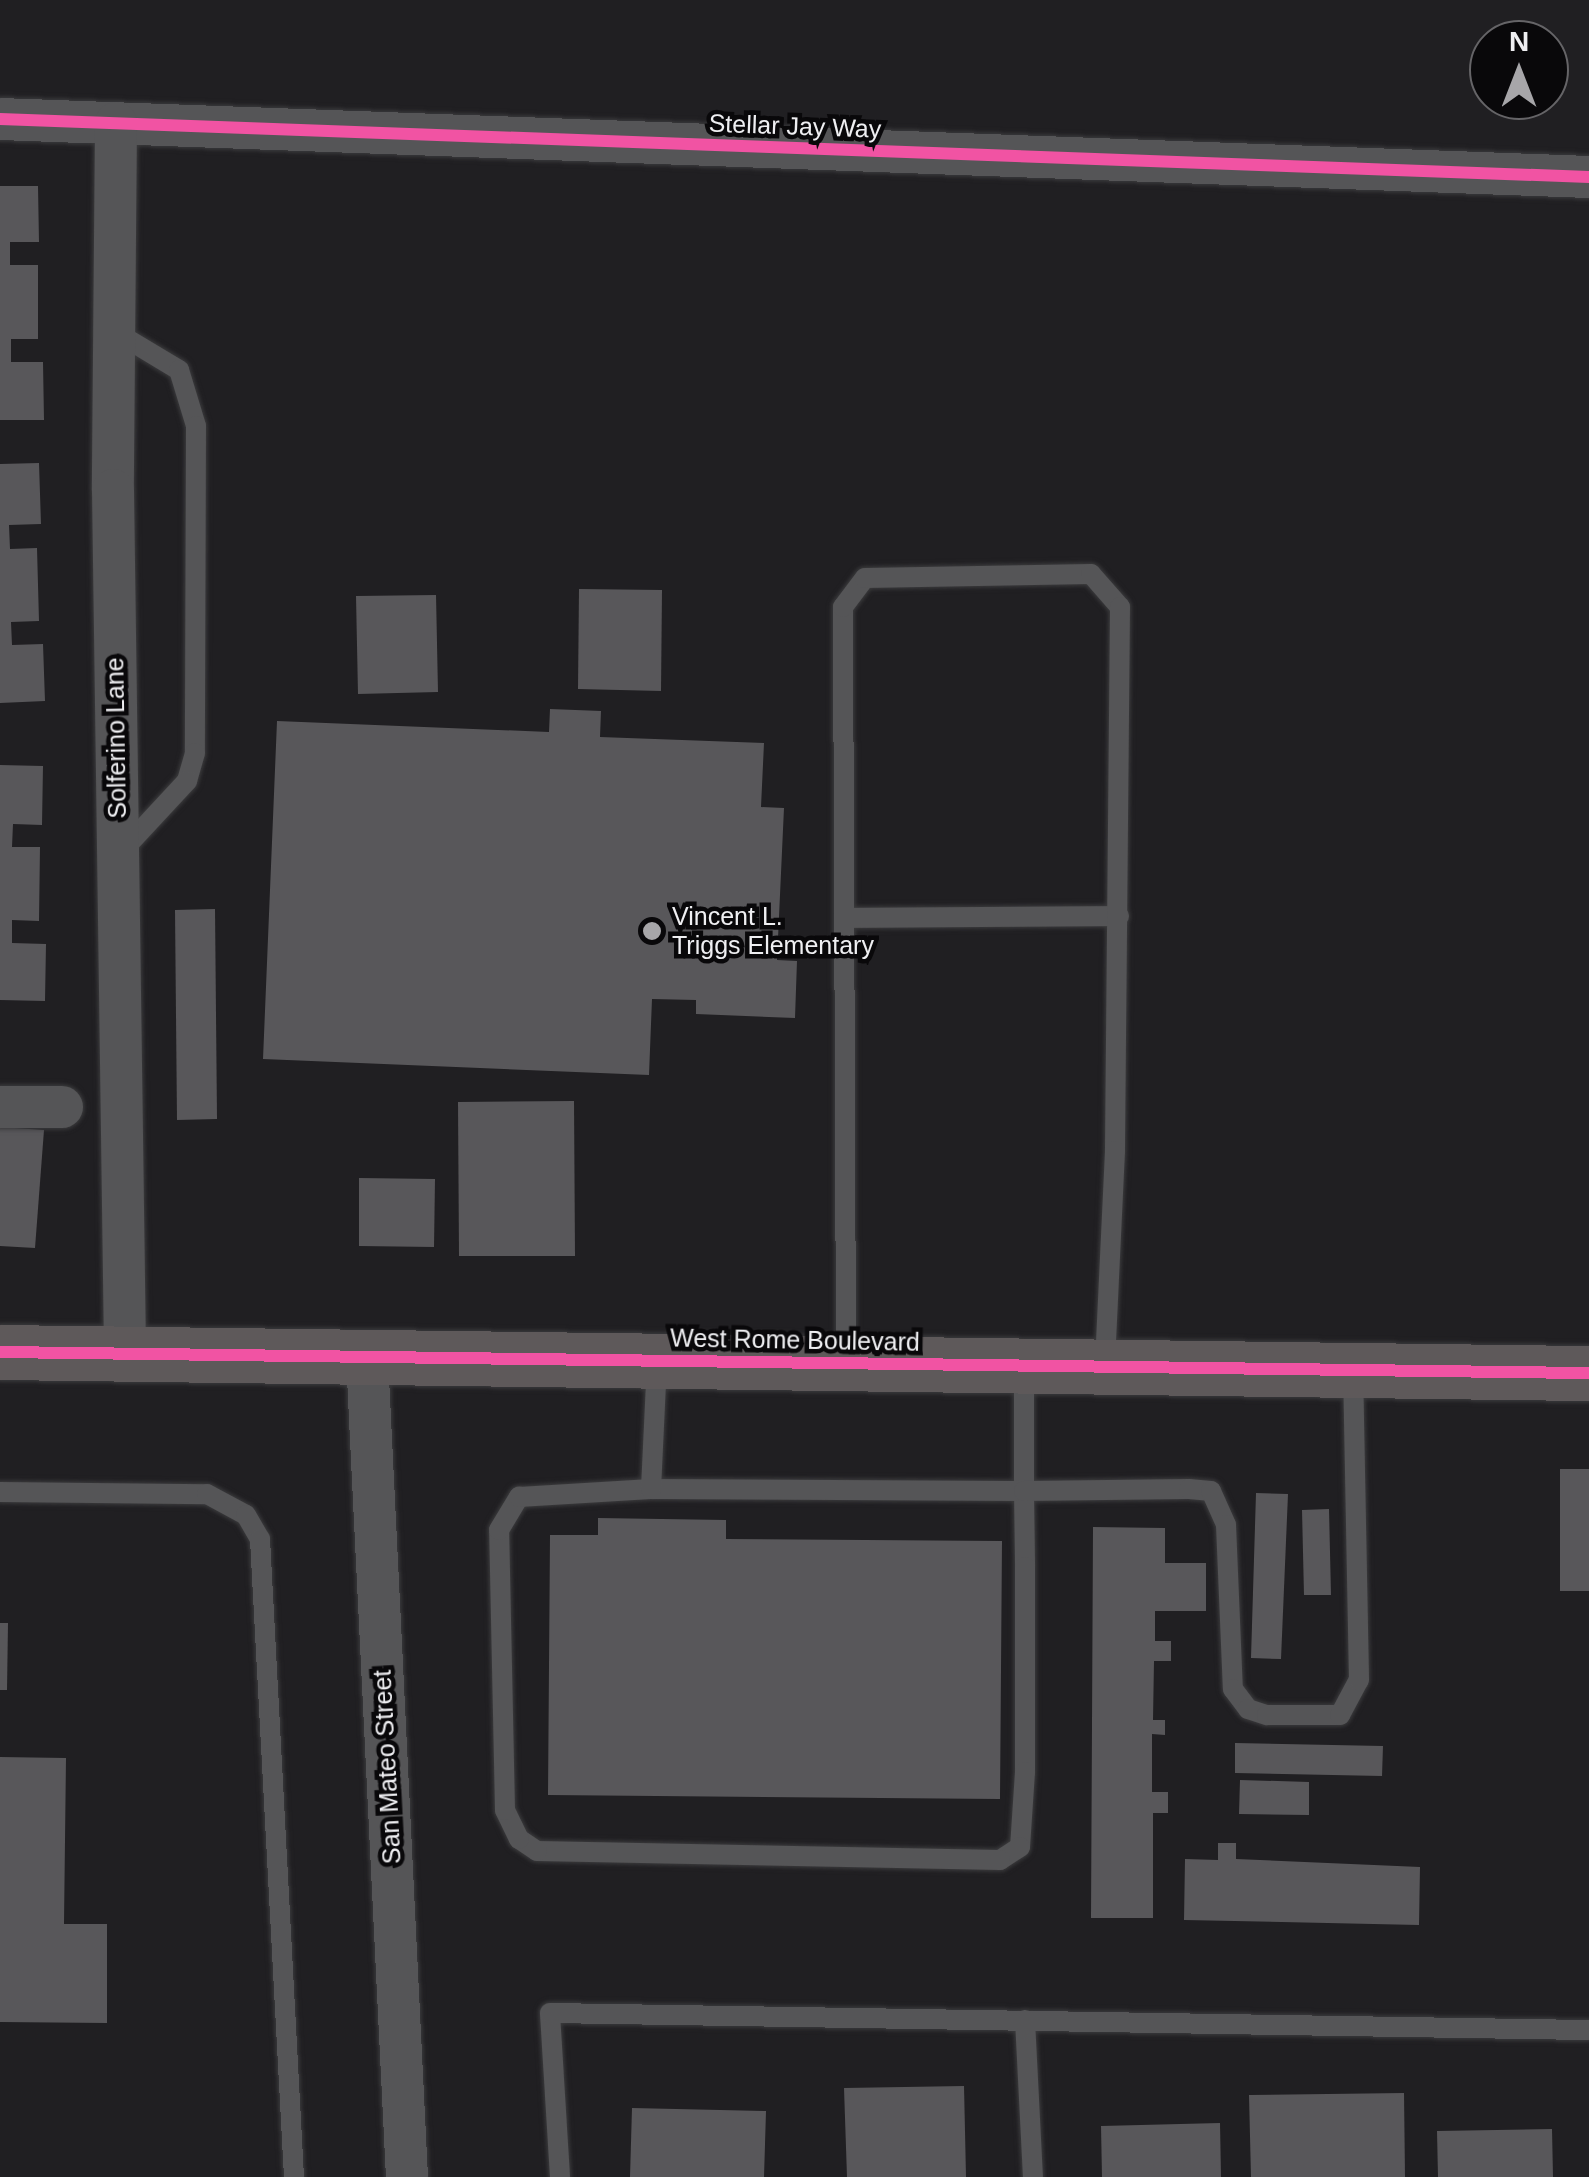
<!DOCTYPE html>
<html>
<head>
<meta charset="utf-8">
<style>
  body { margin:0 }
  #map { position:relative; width:1589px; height:2177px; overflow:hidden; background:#201f22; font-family:Helvetica,sans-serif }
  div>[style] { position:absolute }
  .building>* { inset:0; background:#58575a }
  .roads { filter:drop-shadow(0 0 2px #3b3b3d) drop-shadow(0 0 2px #3b3b3d) }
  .lane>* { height:20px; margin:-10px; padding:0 10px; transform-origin:10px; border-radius:10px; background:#555557 }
  .street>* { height:42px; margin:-21px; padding:0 21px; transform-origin:21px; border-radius:21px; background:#555557 }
  .secondary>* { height:55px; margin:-27.5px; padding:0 27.5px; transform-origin:27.5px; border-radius:27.5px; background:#5e595a }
  .cycleway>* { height:12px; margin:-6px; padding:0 6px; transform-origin:6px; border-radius:6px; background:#f153a3 }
  .dots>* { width:28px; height:28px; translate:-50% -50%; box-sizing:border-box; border:5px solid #09080a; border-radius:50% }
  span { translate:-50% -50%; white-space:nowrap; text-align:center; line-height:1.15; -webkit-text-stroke:9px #09080a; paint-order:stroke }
  .street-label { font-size:25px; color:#efeff2 }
  .poi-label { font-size:25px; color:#efeff2 }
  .left { translate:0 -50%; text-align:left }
  .north { position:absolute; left:1469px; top:20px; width:100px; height:100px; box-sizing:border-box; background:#09080a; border:2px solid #656467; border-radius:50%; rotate:0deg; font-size:28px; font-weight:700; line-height:40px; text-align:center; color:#efeff2 }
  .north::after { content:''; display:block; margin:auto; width:35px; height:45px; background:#a7a6a9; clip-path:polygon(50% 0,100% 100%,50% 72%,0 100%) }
</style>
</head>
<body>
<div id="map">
  <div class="building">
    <i style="clip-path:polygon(0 186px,38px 186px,39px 242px,10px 242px,10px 265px,38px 265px,38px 339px,11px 339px,11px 362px,43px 362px,44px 420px,0 420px)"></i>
    <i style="clip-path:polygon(39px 463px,41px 524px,9px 525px,10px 549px,37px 548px,39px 621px,11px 622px,12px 645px,43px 644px,45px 701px,0 703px,0 464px)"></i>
    <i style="clip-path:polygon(579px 589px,662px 590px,661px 691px,578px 689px)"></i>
    <i style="clip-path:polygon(436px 595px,438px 692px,358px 694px,356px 596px)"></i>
    <i style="clip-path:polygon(550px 709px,601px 711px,600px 737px,764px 743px,761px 807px,784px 808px,777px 960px,797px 961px,795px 1018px,696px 1014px,696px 1000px,652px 999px,649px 1075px,263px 1059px,277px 721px,549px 732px)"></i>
    <i style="clip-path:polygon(0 765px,43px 766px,42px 825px,13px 824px,12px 847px,40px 847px,39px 921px,12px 920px,12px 943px,46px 944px,45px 1001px,0 1000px)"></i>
    <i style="clip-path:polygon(215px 909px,217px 1119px,177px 1120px,175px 910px)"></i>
    <i style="clip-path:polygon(574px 1101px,575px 1256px,459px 1256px,458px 1102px)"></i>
    <i style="clip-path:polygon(0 1127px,44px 1130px,35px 1248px,0 1246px)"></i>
    <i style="clip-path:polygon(359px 1178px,435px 1179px,434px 1247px,359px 1246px)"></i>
    <i style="clip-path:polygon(1560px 1469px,1589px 1469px,1589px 1591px,1560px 1591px)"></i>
    <i style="clip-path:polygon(1256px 1493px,1288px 1494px,1281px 1659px,1251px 1658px)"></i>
    <i style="clip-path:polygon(1329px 1509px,1331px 1595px,1304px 1595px,1302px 1510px)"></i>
    <i style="clip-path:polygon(598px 1518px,726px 1520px,726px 1539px,1002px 1541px,1000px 1799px,548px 1795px,550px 1535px,598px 1535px)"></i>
    <i style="clip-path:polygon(1093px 1527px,1165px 1528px,1165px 1563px,1206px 1563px,1206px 1611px,1155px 1611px,1155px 1641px,1171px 1641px,1171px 1661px,1154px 1661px,1153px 1720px,1165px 1720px,1165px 1735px,1152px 1734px,1152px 1792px,1168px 1792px,1168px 1813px,1153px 1813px,1153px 1918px,1091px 1918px)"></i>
    <i style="clip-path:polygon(0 1623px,8px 1623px,7px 1690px,0 1690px)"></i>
    <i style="clip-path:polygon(1235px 1743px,1383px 1746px,1382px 1776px,1235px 1773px)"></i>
    <i style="clip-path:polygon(0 1757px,66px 1758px,64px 1924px,107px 1924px,107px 2023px,0 2022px)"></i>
    <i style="clip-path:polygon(1240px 1780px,1309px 1782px,1309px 1815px,1239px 1814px)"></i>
    <i style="clip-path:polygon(1218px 1843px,1236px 1843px,1236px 1859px,1420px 1867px,1419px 1925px,1184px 1920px,1185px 1859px,1218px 1860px)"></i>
    <i style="clip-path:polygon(964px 2086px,966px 2177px,847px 2177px,844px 2088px)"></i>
    <i style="clip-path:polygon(1404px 2093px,1405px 2177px,1251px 2177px,1249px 2095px)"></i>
    <i style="clip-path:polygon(632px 2108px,766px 2111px,764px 2177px,630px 2177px)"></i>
    <i style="clip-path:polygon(1220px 2123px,1221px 2177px,1102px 2177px,1101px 2126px)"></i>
    <i style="clip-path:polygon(1552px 2129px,1553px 2177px,1438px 2177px,1437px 2131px)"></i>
  </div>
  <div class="roads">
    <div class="lane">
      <i style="left:114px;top:331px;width:76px;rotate:31deg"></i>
      <i style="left:179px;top:370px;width:59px;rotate:73.1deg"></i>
      <i style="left:196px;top:426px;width:327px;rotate:90.2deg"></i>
      <i style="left:195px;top:753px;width:29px;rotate:106deg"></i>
      <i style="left:187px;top:781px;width:98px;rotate:132.9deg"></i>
      <i style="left:844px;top:918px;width:275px;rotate:-0.4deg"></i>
      <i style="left:846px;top:1362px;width:755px;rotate:-90.23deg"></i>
      <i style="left:843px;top:607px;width:36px;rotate:-53deg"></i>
      <i style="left:865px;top:578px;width:226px;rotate:-1deg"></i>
      <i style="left:1091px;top:574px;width:44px;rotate:48.7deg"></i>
      <i style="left:1120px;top:607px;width:544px;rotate:90.53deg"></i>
      <i style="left:1115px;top:1151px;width:214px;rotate:92.7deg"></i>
      <i style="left:1024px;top:1368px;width:123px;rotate:90deg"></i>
      <i style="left:1024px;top:1491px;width:76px;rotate:89.2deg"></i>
      <i style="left:1025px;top:1567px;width:205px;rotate:90deg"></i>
      <i style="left:1025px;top:1772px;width:75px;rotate:93.8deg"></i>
      <i style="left:1020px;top:1847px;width:24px;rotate:147deg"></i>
      <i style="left:1000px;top:1860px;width:463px;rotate:-178.9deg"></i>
      <i style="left:537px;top:1851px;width:22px;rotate:-146deg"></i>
      <i style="left:519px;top:1839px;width:32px;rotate:-116deg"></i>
      <i style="left:505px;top:1810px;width:280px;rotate:-91.2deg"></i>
      <i style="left:499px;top:1530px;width:39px;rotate:-59deg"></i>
      <i style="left:519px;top:1497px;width:132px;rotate:-3.5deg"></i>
      <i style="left:651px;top:1489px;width:373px;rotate:0.3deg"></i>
      <i style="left:1024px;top:1491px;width:165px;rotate:-0.7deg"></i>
      <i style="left:1189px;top:1489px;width:22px;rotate:5deg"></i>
      <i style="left:1211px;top:1491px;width:37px;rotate:66deg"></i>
      <i style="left:1226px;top:1525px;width:164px;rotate:87.6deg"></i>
      <i style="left:1233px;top:1689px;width:25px;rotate:53deg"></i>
      <i style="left:1248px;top:1709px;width:20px;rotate:18deg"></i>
      <i style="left:1267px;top:1715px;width:73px"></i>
      <i style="left:1340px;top:1715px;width:40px;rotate:-62deg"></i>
      <i style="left:1359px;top:1680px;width:308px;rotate:-91.1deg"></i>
      <i style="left:651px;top:1489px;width:128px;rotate:-87.3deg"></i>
      <i style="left:0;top:1492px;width:207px;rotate:0.6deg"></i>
      <i style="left:207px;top:1494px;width:44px;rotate:28.3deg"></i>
      <i style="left:246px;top:1515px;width:28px;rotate:60deg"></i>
      <i style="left:260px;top:1539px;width:639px;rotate:86.95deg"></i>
      <i style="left:1025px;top:2020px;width:157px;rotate:87.1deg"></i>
      <i style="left:560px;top:2177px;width:164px;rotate:-93.5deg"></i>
      <i style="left:550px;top:2013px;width:1039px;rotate:0.94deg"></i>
    </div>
    <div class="street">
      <i style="left:0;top:119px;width:1590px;rotate:2.09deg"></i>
      <i style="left:116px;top:123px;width:367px;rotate:90.5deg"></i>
      <i style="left:113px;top:490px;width:864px;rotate:89.2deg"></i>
      <i style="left:0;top:1107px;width:62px"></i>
      <i style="left:367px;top:1357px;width:821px;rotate:87.21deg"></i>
    </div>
    <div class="secondary">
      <i style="left:0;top:1352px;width:1589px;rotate:0.76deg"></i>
    </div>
  </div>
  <div class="cycleway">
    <i style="left:0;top:119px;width:1590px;rotate:2.09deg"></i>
    <i style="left:0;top:1352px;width:1589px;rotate:0.76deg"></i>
  </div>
  <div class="dots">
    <i style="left:652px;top:931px;background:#a7a6a9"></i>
  </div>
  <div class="street-label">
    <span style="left:795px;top:126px;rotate:2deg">Stellar Jay Way</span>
    <span style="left:116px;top:738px;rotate:-91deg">Solferino Lane</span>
    <span style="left:795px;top:1340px;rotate:1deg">West Rome Boulevard</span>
    <span style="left:387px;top:1767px;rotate:-93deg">San Mateo Street</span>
  </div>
  <div class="poi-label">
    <span class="left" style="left:672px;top:931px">Vincent L.<br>Triggs Elementary</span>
  </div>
  <div class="north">N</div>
</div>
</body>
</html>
